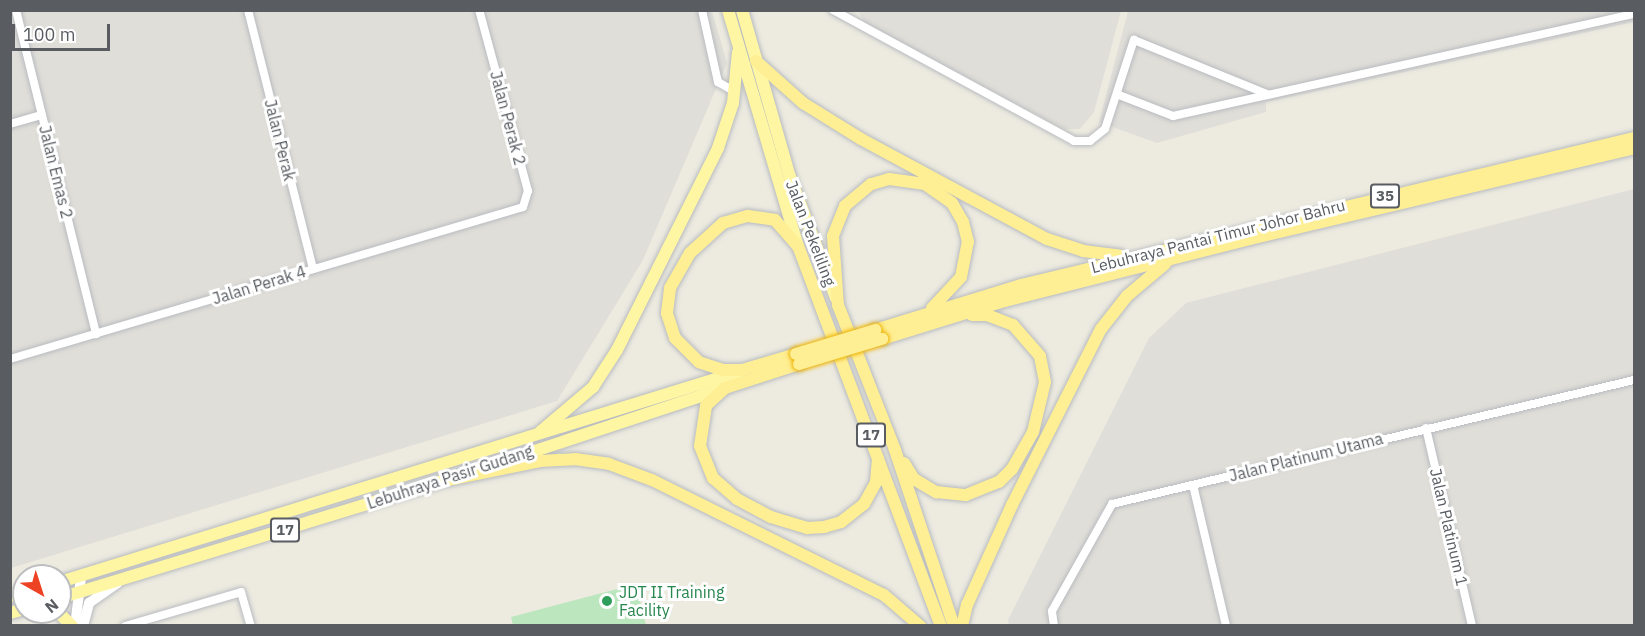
<!DOCTYPE html>
<html>
<head>
<meta charset="utf-8">
<style>
  body { margin:0 }
  #map { position:relative; width:1645px; height:636px; overflow:hidden; background:#edebe0; font-family:"IBM Plex Sans",sans-serif }
  div>[style] { position:absolute }
  .industrial>* { inset:0; background:#e0ded8 }
  .green>* { inset:0; background:#bce6be }
  .roads { filter:drop-shadow(0 0 2px #b8bbc0) drop-shadow(0 0 2px #b8bbc0) }
  .minor>* { height:8px; margin:-4px; padding:0 4px; transform-origin:4px; border-radius:4px; background:#fff }
  .secondary>* { height:10px; margin:-5px; padding:0 5px; transform-origin:5px; border-radius:5px; background:#fff }
  .primary>* { height:12px; margin:-6px; padding:0 6px; transform-origin:6px; border-radius:6px; background:#fff6a3 }
  .trunk>* { height:12px; margin:-6px; padding:0 6px; transform-origin:6px; border-radius:6px; background:#ffef94 }
  .bridges { filter:drop-shadow(0 0 2px #edb300) drop-shadow(0 0 2px #edb300) }
  .trunk-bridge>* { height:12px; margin:-6px; padding:0 6px; transform-origin:6px; border-radius:6px; background:#ffef94 }
  .dots>* { width:16px; height:16px; translate:-50% -50%; box-sizing:border-box; border:3px solid #fff; border-radius:50% }
  span { translate:-50% -50%; white-space:nowrap; text-align:center; line-height:1.15; -webkit-text-stroke:6px #fff; paint-order:stroke }
  .shield-label span { padding:2px 4px; background:#fff; border:2px solid; border-radius:4px; -webkit-text-stroke-width:0 }
  .shield-label { font-size:15px; color:#595d62; font-weight:700 }
  .street-label { font-size:16px; color:#595d62 }
  .leisure-label { font-size:16px; color:#27864d }
  .left { translate:0 -50%; text-align:left }
  .frame { position:absolute; inset:0; border:12px solid #595d62; pointer-events:none }
  .north { position:absolute; left:12px; top:564px; width:60px; height:60px; box-sizing:border-box; background:#fff; border:2px solid #bdbec0; border-radius:50%; rotate:141deg; font-size:16px; font-weight:700; line-height:24px; text-align:center; color:#595d62 }
  .north::after { content:''; display:block; margin:auto; width:21px; height:27px; background:#ee4225; clip-path:polygon(50% 0,100% 100%,50% 72%,0 100%) }
  .scale { position:absolute; left:12px; top:24px; width:98px; height:27px; box-sizing:border-box; border:3px solid #595d62; border-top:0; padding-left:8px; font-size:18px; line-height:21px; white-space:nowrap; color:#595d62; -webkit-text-stroke:4px #fff; paint-order:stroke }
</style>
</head>
<body>
<div id="map">
  <div class="industrial">
    <i style="clip-path:polygon(11px 11px,712px 11px,727px 63px,643px 260px,557px 401px,11px 568px)"></i>
    <i style="clip-path:polygon(858px 11px,1121px 11px,1094px 112px,1080px 129px,1064px 129px,866px 25px)"></i>
    <i style="clip-path:polygon(1128px 11px,1634px 11px,1634px 22px,1266px 102px,1266px 112px,1157px 143px,1099px 122px)"></i>
    <i style="clip-path:polygon(1634px 189px,1634px 625px,1009px 626px,1008px 620px,1149px 338px,1186px 303px)"></i>
  </div>
  <div class="green">
    <i style="clip-path:polygon(636px 584px,646px 625px,513px 625px,511px 617px)"></i>
  </div>
  <div class="roads">
    <div class="minor">
      <i style="left:16px;top:10px;width:334px;rotate:76.1deg"></i>
      <i style="left:248px;top:10px;width:267px;rotate:75.9deg"></i>
      <i style="left:702px;top:10px;width:74px;rotate:77.5deg"></i>
      <i style="left:718px;top:82px;width:20px;rotate:30deg"></i>
      <i style="left:833px;top:10px;width:274px;rotate:28.5deg"></i>
      <i style="left:1074px;top:141px;width:16px"></i>
      <i style="left:1090px;top:141px;width:19px;rotate:-39deg"></i>
      <i style="left:1105px;top:129px;width:94px;rotate:-72deg"></i>
      <i style="left:1134px;top:40px;width:144px;rotate:22.1deg"></i>
      <i style="left:1119px;top:95px;width:58px;rotate:21.3deg"></i>
      <i style="left:1173px;top:116px;width:472px;rotate:-12.5deg"></i>
      <i style="left:10px;top:124px;width:33px;rotate:-16deg"></i>
      <i style="left:10px;top:359px;width:535px;rotate:-16.5deg"></i>
      <i style="left:523px;top:207px;width:17px;rotate:-73deg"></i>
      <i style="left:528px;top:191px;width:188px;rotate:-105.1deg"></i>
      <i style="left:1426px;top:428px;width:203px;rotate:76.9deg"></i>
      <i style="left:1193px;top:485px;width:145px;rotate:76.8deg"></i>
      <i style="left:125px;top:626px;width:121px;rotate:-16.3deg"></i>
      <i style="left:241px;top:592px;width:35px;rotate:74deg"></i>
      <i style="left:1054px;top:626px;width:15px;rotate:-98deg"></i>
      <i style="left:1052px;top:611px;width:123px;rotate:-60.7deg"></i>
      <i style="left:1112px;top:504px;width:537px;rotate:-13.36deg"></i>
    </div>
    <div class="secondary">
      <i style="left:75px;top:626px;width:49px;rotate:-83deg"></i>
      <i style="left:83px;top:626px;width:24px;rotate:-75deg"></i>
      <i style="left:89px;top:603px;width:35px;rotate:-35deg"></i>
    </div>
    <div class="primary">
      <i style="left:728px;top:10px;width:246px;rotate:73.5deg"></i>
      <i style="left:742px;top:10px;width:174px;rotate:74deg"></i>
      <i style="left:790px;top:177px;width:129px;rotate:69.2deg"></i>
      <i style="left:540px;top:432px;width:70px;rotate:-40.3deg"></i>
      <i style="left:593px;top:387px;width:44px;rotate:-57deg"></i>
      <i style="left:617px;top:350px;width:226px;rotate:-63.4deg"></i>
      <i style="left:718px;top:148px;width:47px;rotate:-71.6deg"></i>
      <i style="left:733px;top:103px;width:51px;rotate:-84.4deg"></i>
      <i style="left:60px;top:582px;width:710px;rotate:-17.21deg"></i>
      <i style="left:10px;top:596px;width:15px;rotate:-16deg"></i>
      <i style="left:60px;top:598px;width:405px;rotate:-17deg"></i>
      <i style="left:447px;top:480px;width:293px;rotate:-18.3deg"></i>
      <i style="left:58px;top:612px;width:20px;rotate:45deg"></i>
      <i style="left:10px;top:613px;width:15px;rotate:-16deg"></i>
    </div>
    <div class="trunk">
      <i style="left:756px;top:61px;width:63px;rotate:41.8deg"></i>
      <i style="left:803px;top:103px;width:68px;rotate:31.8deg"></i>
      <i style="left:861px;top:139px;width:211px;rotate:28.3deg"></i>
      <i style="left:1047px;top:239px;width:38px;rotate:18deg"></i>
      <i style="left:1083px;top:251px;width:38px;rotate:7deg"></i>
      <i style="left:932px;top:308px;width:42px;rotate:-46.9deg"></i>
      <i style="left:961px;top:277px;width:36px;rotate:-79deg"></i>
      <i style="left:968px;top:242px;width:21px;rotate:-104deg"></i>
      <i style="left:963px;top:222px;width:22px;rotate:-120deg"></i>
      <i style="left:952px;top:203px;width:33px;rotate:-145deg"></i>
      <i style="left:925px;top:184px;width:36px;rotate:-172deg"></i>
      <i style="left:889px;top:179px;width:19px;rotate:164deg"></i>
      <i style="left:871px;top:184px;width:34px;rotate:140deg"></i>
      <i style="left:845px;top:206px;width:32px;rotate:112deg"></i>
      <i style="left:833px;top:236px;width:69px;rotate:85.9deg"></i>
      <i style="left:838px;top:305px;width:156px;rotate:68.5deg"></i>
      <i style="left:895px;top:450px;width:186px;rotate:71.5deg"></i>
      <i style="left:875px;top:330px;width:153px;rotate:-17.1deg"></i>
      <i style="left:1021px;top:285px;width:630px;rotate:-13.49deg"></i>
      <i style="left:882px;top:339px;width:129px;rotate:-17.2deg"></i>
      <i style="left:1005px;top:301px;width:253px;rotate:-14.2deg"></i>
      <i style="left:1250px;top:239px;width:395px;rotate:-13.3deg"></i>
      <i style="left:796px;top:354px;width:56px;rotate:163.5deg"></i>
      <i style="left:742px;top:370px;width:19px;rotate:180deg"></i>
      <i style="left:723px;top:370px;width:25px;rotate:-162deg"></i>
      <i style="left:699px;top:362px;width:34px;rotate:-135deg"></i>
      <i style="left:675px;top:338px;width:26px;rotate:-108deg"></i>
      <i style="left:667px;top:313px;width:25px;rotate:-83deg"></i>
      <i style="left:670px;top:288px;width:40px;rotate:-60.3deg"></i>
      <i style="left:690px;top:253px;width:45px;rotate:-42.3deg"></i>
      <i style="left:723px;top:223px;width:26px;rotate:-16deg"></i>
      <i style="left:748px;top:216px;width:27px;rotate:8deg"></i>
      <i style="left:775px;top:220px;width:35px;rotate:49deg"></i>
      <i style="left:798px;top:246px;width:406px;rotate:69.4deg"></i>
      <i style="left:799px;top:364px;width:78px;rotate:162deg"></i>
      <i style="left:725px;top:388px;width:26px;rotate:137deg"></i>
      <i style="left:706px;top:406px;width:40px;rotate:98.5deg"></i>
      <i style="left:700px;top:446px;width:35px;rotate:68deg"></i>
      <i style="left:713px;top:478px;width:32px;rotate:41deg"></i>
      <i style="left:737px;top:499px;width:38px;rotate:28deg"></i>
      <i style="left:771px;top:517px;width:38px;rotate:17deg"></i>
      <i style="left:807px;top:528px;width:17px;rotate:-3deg"></i>
      <i style="left:824px;top:527px;width:18px;rotate:-16deg"></i>
      <i style="left:841px;top:522px;width:29px;rotate:-38deg"></i>
      <i style="left:864px;top:504px;width:25px;rotate:-61deg"></i>
      <i style="left:876px;top:482px;width:24px;rotate:-85deg"></i>
      <i style="left:904px;top:463px;width:19px;rotate:58deg"></i>
      <i style="left:914px;top:479px;width:26px;rotate:31deg"></i>
      <i style="left:936px;top:492px;width:30px;rotate:6deg"></i>
      <i style="left:966px;top:495px;width:35px;rotate:-22deg"></i>
      <i style="left:999px;top:482px;width:18px;rotate:-45deg"></i>
      <i style="left:1012px;top:469px;width:43px;rotate:-60.4deg"></i>
      <i style="left:1033px;top:432px;width:51px;rotate:-76.5deg"></i>
      <i style="left:1045px;top:382px;width:26px;rotate:-101deg"></i>
      <i style="left:1040px;top:356px;width:41px;rotate:-131.1deg"></i>
      <i style="left:1013px;top:325px;width:28px;rotate:-159deg"></i>
      <i style="left:987px;top:315px;width:15px;rotate:180deg"></i>
      <i style="left:447px;top:480px;width:95px;rotate:-11.5deg"></i>
      <i style="left:540px;top:461px;width:35px;rotate:-3deg"></i>
      <i style="left:575px;top:459px;width:34px;rotate:8deg"></i>
      <i style="left:609px;top:464px;width:46px;rotate:20.4deg"></i>
      <i style="left:652px;top:480px;width:259px;rotate:26.4deg"></i>
      <i style="left:884px;top:595px;width:48px;rotate:40.7deg"></i>
      <i style="left:962px;top:626px;width:22px;rotate:-77deg"></i>
      <i style="left:967px;top:605px;width:110px;rotate:-65.8deg"></i>
      <i style="left:1012px;top:505px;width:197px;rotate:-63.2deg"></i>
      <i style="left:1101px;top:329px;width:42px;rotate:-51.8deg"></i>
      <i style="left:1127px;top:296px;width:50px;rotate:-40.1deg"></i>
    </div>
  </div>
  <div class="bridges">
    <div class="trunk-bridge">
      <i style="left:796px;top:354px;width:83px;rotate:-16.9deg"></i>
      <i style="left:799px;top:364px;width:87px;rotate:-16.8deg"></i>
    </div>
  </div>
  <div class="dots">
    <i style="left:607px;top:601px;background:#2e9e5b"></i>
  </div>
  <div class="shield-label">
    <span style="left:1385px;top:196px">35</span>
    <span style="left:871px;top:435px">17</span>
    <span style="left:285px;top:530px">17</span>
  </div>
  <div class="street-label">
    <span style="left:508px;top:118px;rotate:75deg">Jalan Perak 2</span>
    <span style="left:280px;top:140px;rotate:76deg">Jalan Perak</span>
    <span style="left:56px;top:172px;rotate:76deg">Jalan Emas 2</span>
    <span style="left:811px;top:233px;rotate:69deg">Jalan Pekeliling</span>
    <span style="left:1218px;top:236px;rotate:-14deg">Lebuhraya Pantai Timur Johor Bahru</span>
    <span style="left:259px;top:285px;rotate:-17deg">Jalan Perak 4</span>
    <span style="left:1306px;top:457px;rotate:-14deg">Jalan Platinum Utama</span>
    <span style="left:450px;top:477px;rotate:-18deg">Lebuhraya Pasir Gudang</span>
    <span style="left:1449px;top:527px;rotate:77deg">Jalan Platinum 1</span>
  </div>
  <div class="leisure-label">
    <span class="left" style="left:619px;top:601px">JDT II Training<br>Facility</span>
  </div>
  <div class="frame"></div>
  <div class="north">N</div>
  <div class="scale">100 m</div>
</div>
</body>
</html>
